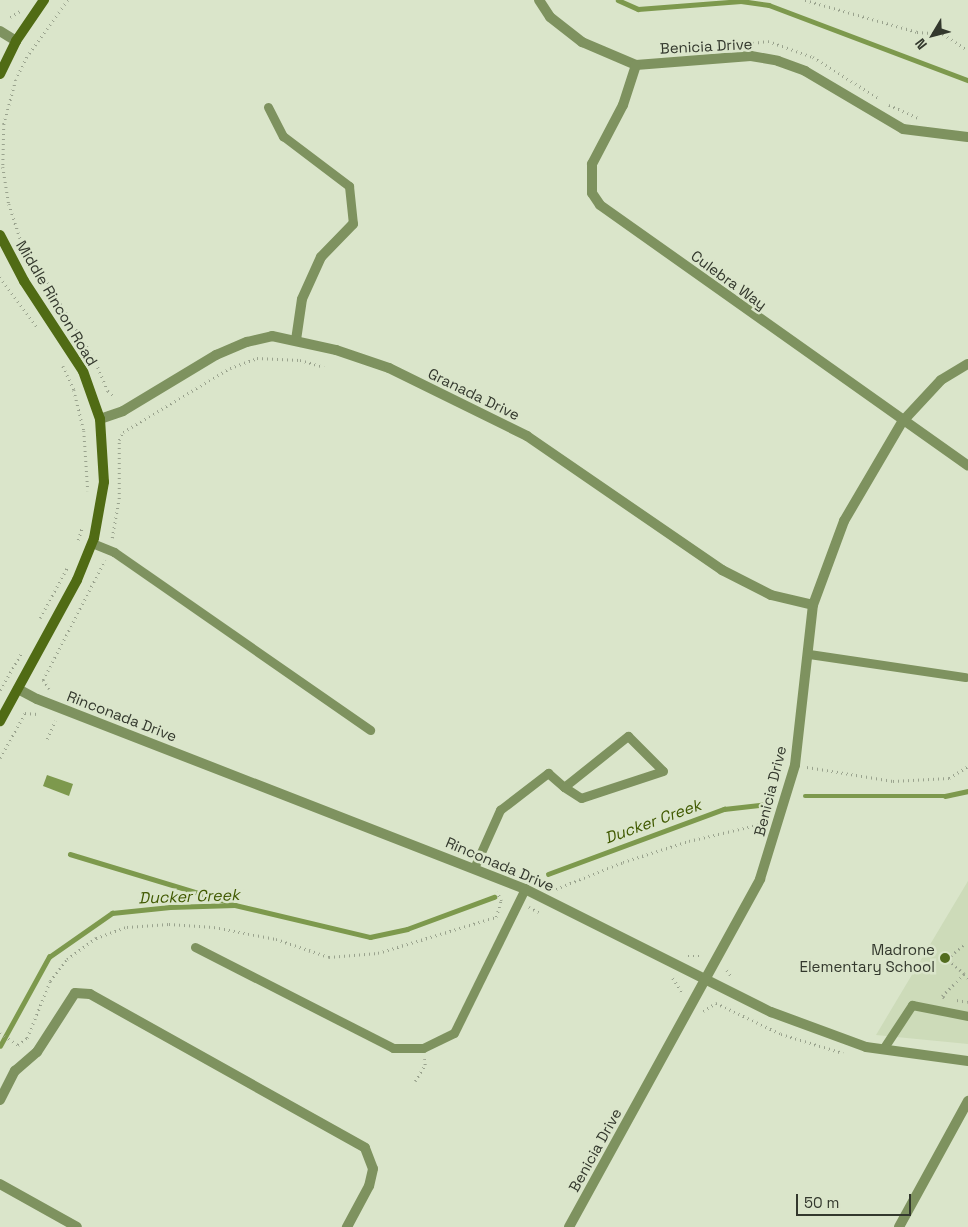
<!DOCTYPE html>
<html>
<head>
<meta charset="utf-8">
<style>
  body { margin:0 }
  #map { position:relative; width:968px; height:1227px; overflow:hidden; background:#dae5ca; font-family:"Space Grotesk",sans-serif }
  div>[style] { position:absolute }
  .built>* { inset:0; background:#cddbb9 }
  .water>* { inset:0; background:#7d994d }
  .stream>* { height:4.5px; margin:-2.25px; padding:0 2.25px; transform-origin:2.25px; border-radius:2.25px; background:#7d994d }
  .path>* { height:2.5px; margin-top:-1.25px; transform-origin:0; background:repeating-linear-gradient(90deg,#9aa38e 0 1px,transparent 0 5px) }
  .lane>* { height:9px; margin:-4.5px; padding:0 4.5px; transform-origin:4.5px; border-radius:4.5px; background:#7e925f }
  .street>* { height:10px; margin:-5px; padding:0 5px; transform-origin:5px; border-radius:5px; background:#7e925f }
  .secondary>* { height:10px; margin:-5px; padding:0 5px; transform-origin:5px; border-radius:5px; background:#506b14 }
  .dots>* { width:14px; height:14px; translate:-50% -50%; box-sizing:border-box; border:2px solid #dae5ca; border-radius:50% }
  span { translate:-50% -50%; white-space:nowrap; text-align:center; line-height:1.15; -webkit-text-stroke:5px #dae5ca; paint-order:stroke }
  .street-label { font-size:15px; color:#33382d }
  .poi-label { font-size:15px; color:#33382d }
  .right { translate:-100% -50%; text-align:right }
  .water-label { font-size:16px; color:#405900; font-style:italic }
  .north { position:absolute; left:908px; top:10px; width:50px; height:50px; -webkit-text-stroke:4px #dae5ca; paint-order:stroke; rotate:233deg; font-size:14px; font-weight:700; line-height:20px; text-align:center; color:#33382d }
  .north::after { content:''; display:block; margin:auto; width:18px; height:22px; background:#33382d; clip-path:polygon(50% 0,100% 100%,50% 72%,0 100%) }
  .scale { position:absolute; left:796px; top:1194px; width:115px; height:22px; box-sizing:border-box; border:2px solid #33382d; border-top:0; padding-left:6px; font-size:15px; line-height:18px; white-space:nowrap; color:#33382d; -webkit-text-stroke:4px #dae5ca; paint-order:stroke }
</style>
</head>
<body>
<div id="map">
  <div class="built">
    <i style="clip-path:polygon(968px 881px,968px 1044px,876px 1035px)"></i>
  </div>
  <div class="water">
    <i style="clip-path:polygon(47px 775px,73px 784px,69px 796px,43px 786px)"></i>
  </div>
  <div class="stream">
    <i style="left:618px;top:0;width:22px;rotate:24deg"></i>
    <i style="left:638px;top:9px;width:103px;rotate:-4.4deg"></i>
    <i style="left:741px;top:1px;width:28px;rotate:8deg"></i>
    <i style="left:769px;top:5px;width:213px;rotate:20.7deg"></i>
    <i style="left:805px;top:796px;width:140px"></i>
    <i style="left:945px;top:796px;width:24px;rotate:-12deg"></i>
    <i style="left:70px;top:854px;width:168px;rotate:16.9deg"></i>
    <i style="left:548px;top:874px;width:188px;rotate:-20.3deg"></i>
    <i style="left:724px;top:809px;width:44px;rotate:-6.5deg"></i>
    <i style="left:0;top:1046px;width:102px;rotate:-61.2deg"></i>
    <i style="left:49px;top:957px;width:77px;rotate:-34.9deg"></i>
    <i style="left:112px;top:913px;width:58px;rotate:-5.9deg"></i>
    <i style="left:170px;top:907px;width:65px;rotate:-1.8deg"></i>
    <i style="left:235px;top:905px;width:139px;rotate:13.3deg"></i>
    <i style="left:370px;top:937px;width:38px;rotate:-12deg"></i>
    <i style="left:407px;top:929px;width:93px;rotate:-20.2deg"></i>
  </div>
  <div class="path">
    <i style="left:68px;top:0;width:70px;rotate:125.7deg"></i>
    <i style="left:27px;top:57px;width:25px;rotate:116deg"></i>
    <i style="left:16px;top:80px;width:46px;rotate:105.3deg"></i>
    <i style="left:4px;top:124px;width:43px;rotate:91.3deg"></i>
    <i style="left:3px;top:167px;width:37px;rotate:81deg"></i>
    <i style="left:9px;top:204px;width:38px;rotate:72deg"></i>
    <i style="left:21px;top:240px;width:139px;rotate:58.3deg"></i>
    <i style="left:94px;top:358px;width:36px;rotate:67deg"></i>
    <i style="left:108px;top:391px;width:9px;rotate:41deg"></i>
    <i style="left:805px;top:0;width:116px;rotate:15.9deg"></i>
    <i style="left:917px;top:32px;width:26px;rotate:4deg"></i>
    <i style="left:943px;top:34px;width:30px;rotate:33deg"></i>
    <i style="left:10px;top:17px;width:12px;rotate:-31deg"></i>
    <i style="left:753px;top:43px;width:15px;rotate:-8deg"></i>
    <i style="left:768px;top:41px;width:48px;rotate:19.6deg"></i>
    <i style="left:813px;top:57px;width:79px;rotate:32.1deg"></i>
    <i style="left:889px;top:105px;width:32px;rotate:24deg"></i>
    <i style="left:0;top:277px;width:64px;rotate:53.3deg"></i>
    <i style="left:63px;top:366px;width:26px;rotate:65deg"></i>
    <i style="left:74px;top:390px;width:42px;rotate:76.3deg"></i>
    <i style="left:84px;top:431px;width:60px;rotate:86.2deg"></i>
    <i style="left:112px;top:538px;width:40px;rotate:-80deg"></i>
    <i style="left:119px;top:499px;width:59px;rotate:-90deg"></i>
    <i style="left:119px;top:440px;width:9px;rotate:-63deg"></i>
    <i style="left:123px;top:432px;width:125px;rotate:-30.9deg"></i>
    <i style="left:230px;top:368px;width:29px;rotate:-20deg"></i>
    <i style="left:257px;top:358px;width:43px;rotate:2.7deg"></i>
    <i style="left:300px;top:360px;width:25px;rotate:16deg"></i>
    <i style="left:78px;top:540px;width:13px;rotate:-72deg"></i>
    <i style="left:40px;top:618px;width:59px;rotate:-61.7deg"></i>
    <i style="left:49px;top:689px;width:11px;rotate:-124deg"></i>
    <i style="left:43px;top:680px;width:135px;rotate:-62.7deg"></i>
    <i style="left:0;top:690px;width:44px;rotate:-59.9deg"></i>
    <i style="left:47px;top:739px;width:20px;rotate:-66deg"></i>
    <i style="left:0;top:758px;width:51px;rotate:-60.9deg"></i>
    <i style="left:25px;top:713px;width:13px;rotate:4deg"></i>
    <i style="left:807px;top:767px;width:87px;rotate:9.2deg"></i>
    <i style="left:893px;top:781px;width:56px;rotate:-3.1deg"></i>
    <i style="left:949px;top:778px;width:22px;rotate:-32deg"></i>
    <i style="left:556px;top:889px;width:72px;rotate:-21.9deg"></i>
    <i style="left:623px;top:862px;width:69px;rotate:-17.7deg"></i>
    <i style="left:689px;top:841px;width:78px;rotate:-13.3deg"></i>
    <i style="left:529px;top:907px;width:11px;rotate:27deg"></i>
    <i style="left:688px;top:956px;width:11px"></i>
    <i style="left:727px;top:970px;width:9px;rotate:54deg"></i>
    <i style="left:964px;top:974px;width:6px;rotate:45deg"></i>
    <i style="left:673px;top:978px;width:19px;rotate:58deg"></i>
    <i style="left:944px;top:998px;width:3px;rotate:-135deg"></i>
    <i style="left:942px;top:996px;width:31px;rotate:-45deg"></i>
    <i style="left:964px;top:974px;width:23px;rotate:-139deg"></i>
    <i style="left:947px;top:959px;width:23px;rotate:-41deg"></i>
    <i style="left:957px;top:1000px;width:11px;rotate:10deg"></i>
    <i style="left:703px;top:1011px;width:15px;rotate:-32deg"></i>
    <i style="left:716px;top:1003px;width:72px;rotate:25.5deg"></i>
    <i style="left:781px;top:1034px;width:65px;rotate:17deg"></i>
    <i style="left:0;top:1033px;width:22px;rotate:34deg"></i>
    <i style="left:18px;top:1045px;width:11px;rotate:-38deg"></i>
    <i style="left:27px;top:1038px;width:61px;rotate:-68deg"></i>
    <i style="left:50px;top:981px;width:28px;rotate:-52deg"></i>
    <i style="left:67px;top:959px;width:36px;rotate:-36deg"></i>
    <i style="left:96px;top:938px;width:33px;rotate:-20deg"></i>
    <i style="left:127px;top:927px;width:42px;rotate:-4.1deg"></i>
    <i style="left:169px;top:924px;width:45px;rotate:3.8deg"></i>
    <i style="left:214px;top:927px;width:63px;rotate:11deg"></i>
    <i style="left:276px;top:939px;width:56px;rotate:18.8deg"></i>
    <i style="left:329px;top:957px;width:49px;rotate:-4.7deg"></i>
    <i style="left:378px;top:953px;width:123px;rotate:-17deg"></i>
    <i style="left:496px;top:917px;width:17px;rotate:-73deg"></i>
    <i style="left:501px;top:901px;width:10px;rotate:-114deg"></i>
    <i style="left:415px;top:1081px;width:19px;rotate:-58deg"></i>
    <i style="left:425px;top:1065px;width:6px;rotate:-99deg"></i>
  </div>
  <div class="lane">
    <i style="left:268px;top:107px;width:33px;rotate:63deg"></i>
    <i style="left:283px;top:136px;width:83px;rotate:37.1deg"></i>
    <i style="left:349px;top:186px;width:38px;rotate:84deg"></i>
    <i style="left:92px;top:543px;width:24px;rotate:22deg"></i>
    <i style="left:114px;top:552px;width:312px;rotate:34.8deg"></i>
    <i style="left:809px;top:654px;width:158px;rotate:8.4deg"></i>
    <i style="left:474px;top:868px;width:64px;rotate:-65.9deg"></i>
    <i style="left:500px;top:810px;width:61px;rotate:-37.6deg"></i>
    <i style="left:548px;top:773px;width:21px;rotate:41deg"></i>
    <i style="left:564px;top:787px;width:82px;rotate:-38.6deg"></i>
    <i style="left:628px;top:736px;width:49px;rotate:45deg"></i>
    <i style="left:663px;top:771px;width:86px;rotate:161.8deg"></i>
    <i style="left:581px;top:798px;width:20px;rotate:-147deg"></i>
    <i style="left:195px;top:947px;width:222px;rotate:27deg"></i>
    <i style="left:393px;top:1048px;width:30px"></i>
    <i style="left:423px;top:1048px;width:34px;rotate:-26deg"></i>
    <i style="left:454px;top:1033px;width:161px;rotate:-63.8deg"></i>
    <i style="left:883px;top:1049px;width:53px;rotate:-56.6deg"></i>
    <i style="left:912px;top:1005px;width:57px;rotate:11.1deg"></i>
  </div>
  <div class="street">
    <i style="left:539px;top:0;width:20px;rotate:57deg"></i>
    <i style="left:550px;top:17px;width:41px;rotate:38deg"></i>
    <i style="left:582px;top:42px;width:59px;rotate:23.1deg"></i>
    <i style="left:636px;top:65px;width:115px;rotate:-4.5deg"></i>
    <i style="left:751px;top:56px;width:27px;rotate:10deg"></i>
    <i style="left:778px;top:61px;width:29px;rotate:20deg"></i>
    <i style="left:805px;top:71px;width:114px;rotate:30.6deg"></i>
    <i style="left:903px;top:129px;width:65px;rotate:7deg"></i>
    <i style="left:0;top:31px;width:19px;rotate:32deg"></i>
    <i style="left:636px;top:65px;width:42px;rotate:108deg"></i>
    <i style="left:623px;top:105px;width:67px;rotate:117.7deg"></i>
    <i style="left:592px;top:164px;width:29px;rotate:90deg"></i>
    <i style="left:592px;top:193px;width:14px;rotate:56deg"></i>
    <i style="left:600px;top:205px;width:451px;rotate:35.3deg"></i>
    <i style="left:296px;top:340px;width:41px;rotate:-81.7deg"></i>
    <i style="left:302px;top:299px;width:46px;rotate:-65.7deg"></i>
    <i style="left:321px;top:257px;width:46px;rotate:-45.9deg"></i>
    <i style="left:100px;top:419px;width:24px;rotate:-19deg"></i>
    <i style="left:123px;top:411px;width:109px;rotate:-31.1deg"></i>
    <i style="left:216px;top:355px;width:34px;rotate:-23deg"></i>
    <i style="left:247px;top:342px;width:26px;rotate:-13deg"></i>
    <i style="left:272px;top:336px;width:66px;rotate:12.3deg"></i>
    <i style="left:336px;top:350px;width:56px;rotate:18.8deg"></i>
    <i style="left:389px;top:368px;width:154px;rotate:26.2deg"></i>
    <i style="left:527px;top:436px;width:237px;rotate:34.5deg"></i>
    <i style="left:722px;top:570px;width:55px;rotate:27deg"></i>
    <i style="left:771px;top:595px;width:43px;rotate:13.4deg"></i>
    <i style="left:18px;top:689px;width:21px;rotate:28deg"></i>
    <i style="left:37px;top:699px;width:524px;rotate:21.27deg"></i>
    <i style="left:525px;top:889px;width:275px;rotate:26.6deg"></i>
    <i style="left:771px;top:1012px;width:101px;rotate:20.2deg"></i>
    <i style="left:866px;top:1047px;width:103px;rotate:7.8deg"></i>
    <i style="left:0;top:1100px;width:33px;rotate:-63deg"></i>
    <i style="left:15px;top:1071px;width:29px;rotate:-41deg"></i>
    <i style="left:37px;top:1052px;width:70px;rotate:-57.2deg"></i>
    <i style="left:75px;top:993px;width:15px;rotate:4deg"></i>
    <i style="left:90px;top:994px;width:315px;rotate:29.2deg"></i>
    <i style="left:365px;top:1148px;width:22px;rotate:69deg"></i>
    <i style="left:373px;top:1169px;width:17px;rotate:103deg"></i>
    <i style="left:369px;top:1186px;width:47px;rotate:118.2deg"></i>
    <i style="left:0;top:1184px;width:88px;rotate:29.2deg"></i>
    <i style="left:569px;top:1227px;width:397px;rotate:-61.2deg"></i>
    <i style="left:760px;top:879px;width:119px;rotate:-72.9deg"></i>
    <i style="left:795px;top:765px;width:161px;rotate:-83.6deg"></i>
    <i style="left:813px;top:605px;width:90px;rotate:-69.7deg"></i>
    <i style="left:844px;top:521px;width:115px;rotate:-59.6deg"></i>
    <i style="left:902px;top:422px;width:57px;rotate:-47.1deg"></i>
    <i style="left:941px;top:380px;width:31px;rotate:-31deg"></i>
    <i style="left:899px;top:1227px;width:144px;rotate:-61.3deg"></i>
  </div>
  <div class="secondary">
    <i style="left:0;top:74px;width:37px;rotate:-64deg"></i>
    <i style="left:16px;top:41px;width:50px;rotate:-55.7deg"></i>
    <i style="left:0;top:235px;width:52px;rotate:62.4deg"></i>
    <i style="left:24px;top:281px;width:108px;rotate:56.8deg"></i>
    <i style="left:83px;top:371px;width:51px;rotate:70.5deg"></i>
    <i style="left:100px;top:419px;width:63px;rotate:86.4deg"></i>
    <i style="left:104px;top:482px;width:57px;rotate:100.1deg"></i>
    <i style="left:94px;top:538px;width:45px;rotate:112deg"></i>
    <i style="left:77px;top:580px;width:161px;rotate:118.6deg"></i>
  </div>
  <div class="dots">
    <i style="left:945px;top:958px;background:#526c1e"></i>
  </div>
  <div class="street-label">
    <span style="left:706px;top:46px;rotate:-3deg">Benicia Drive</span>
    <span style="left:729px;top:280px;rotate:36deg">Culebra Way</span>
    <span style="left:57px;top:303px;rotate:59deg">Middle Rincon Road</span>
    <span style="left:474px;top:394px;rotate:26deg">Granada Drive</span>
    <span style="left:122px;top:716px;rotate:21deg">Rinconada Drive</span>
    <span style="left:770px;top:791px;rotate:-76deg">Benicia Drive</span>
    <span style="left:500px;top:864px;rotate:23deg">Rinconada Drive</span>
    <span style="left:595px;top:1150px;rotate:-61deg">Benicia Drive</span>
  </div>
  <div class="poi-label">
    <span class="right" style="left:935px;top:958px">Madrone<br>Elementary School</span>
  </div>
  <div class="water-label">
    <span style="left:653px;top:822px;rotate:-20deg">Ducker Creek</span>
    <span style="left:189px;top:897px;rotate:-2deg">Ducker Creek</span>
  </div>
  <div class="north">N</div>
  <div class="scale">50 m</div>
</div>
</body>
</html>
